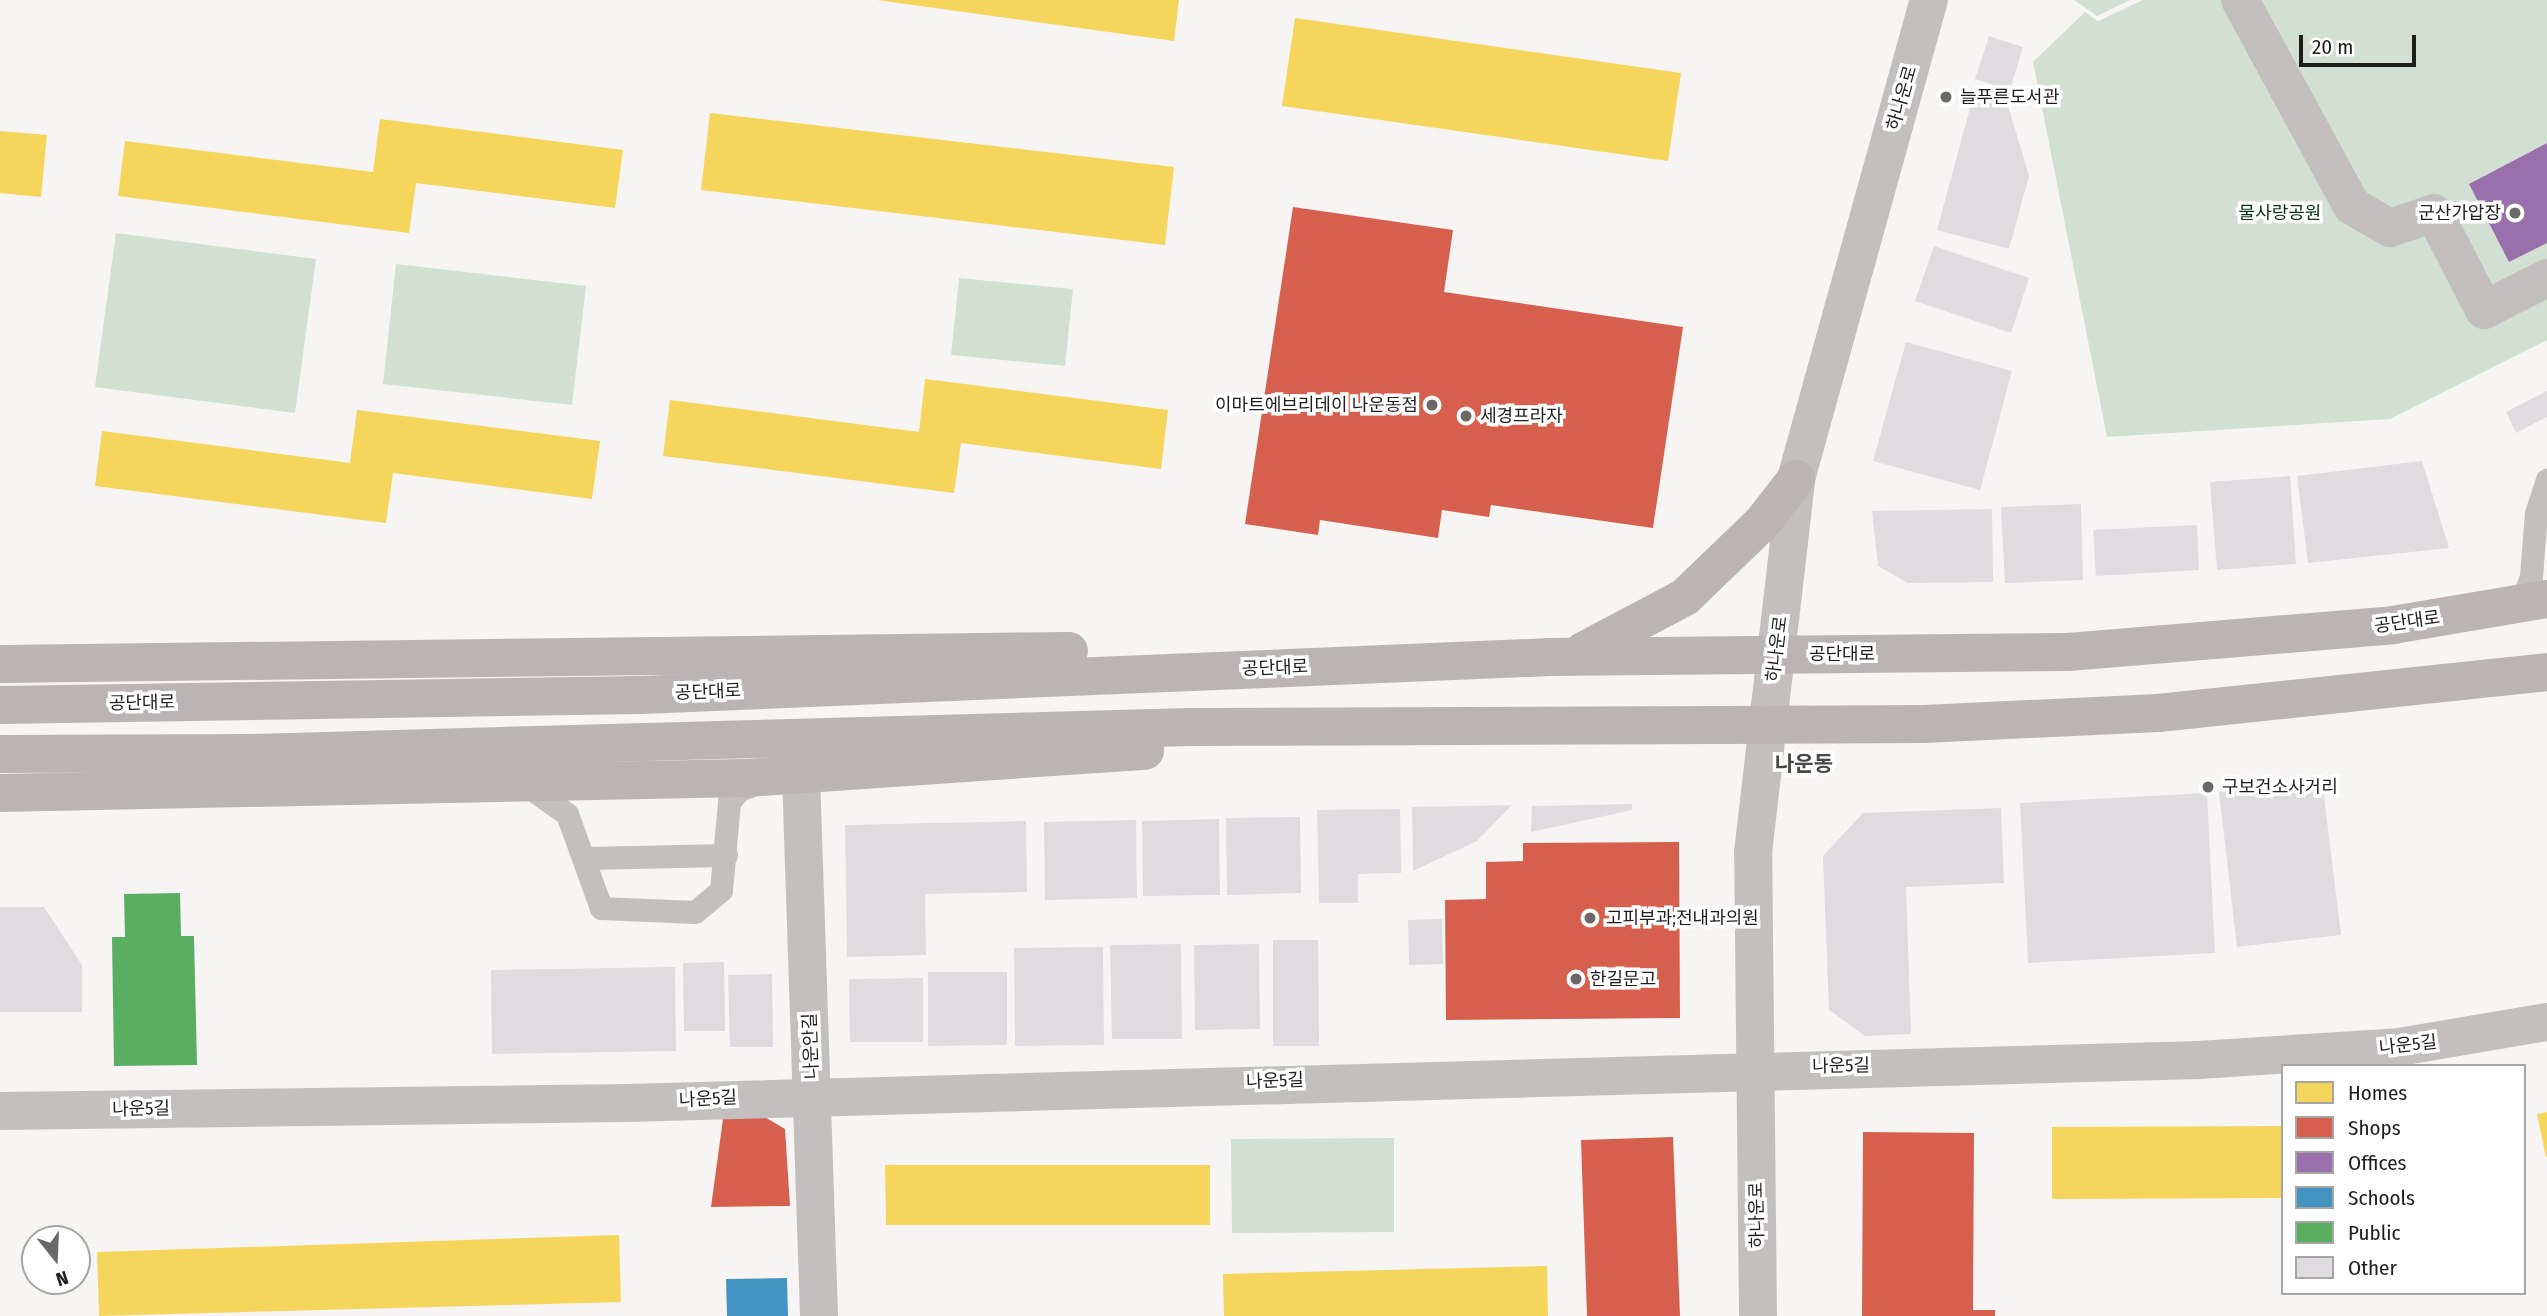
<!DOCTYPE html>
<html>
<head>
<meta charset="utf-8">
<style>
  body { margin:0 }
  #map { position:relative; width:2547px; height:1316px; overflow:hidden; background:#f7f5f3; font-family:"Fira Sans Condensed","Noto Sans KR",sans-serif }
  div>[style] { position:absolute }
  .green>* { inset:0; background:#d2e0d3 }
  .homes>* { inset:0; background:#f6d55c }
  .shops>* { inset:0; background:#d6604d }
  .offices>* { inset:0; background:#9970ab }
  .schools>* { inset:0; background:#4393c3 }
  .public>* { inset:0; background:#5aae61 }
  .building>* { inset:0; background:#dfdce0 }
  .lane>* { height:23px; margin:-11.5px; padding:0 11.5px; transform-origin:11.5px; border-radius:11.5px; background:#c4bfbf }
  .street>* { height:38px; margin:-19px; padding:0 19px; transform-origin:19px; border-radius:19px; background:#c4bfbf }
  .secondary>* { height:38px; margin:-19px; padding:0 19px; transform-origin:19px; border-radius:19px; background:#bbb4b4 }
  .dots>* { width:19px; height:19px; translate:-50% -50%; box-sizing:border-box; border:4px solid #fff; border-radius:50% }
  span { translate:-50% -50%; white-space:nowrap; text-align:center; line-height:1.15; -webkit-text-stroke:7px #fff; paint-order:stroke }
  .poi-label { font-size:18px; color:#1f1e1c }
  .left { translate:0 -50%; text-align:left }
  .right { translate:-100% -50%; text-align:right }
  .street-label { font-size:18px; color:#1f1e1c }
  .park-label { font-size:18px; color:#053214 }
  .quarter-label { font-size:21px; color:#494644; font-weight:700 }
  .legend { position:absolute; left:2281px; top:1064px; width:245px; height:231px; box-sizing:border-box; background:#fff; border:2px solid #a5a5a4; margin:0; padding:9px 12px; list-style:none; font-size:21px; color:#1f1e1c }
  .legend li { display:flex; align-items:center; gap:14px; height:35px }
  .legend b { width:35px; border:2px solid #a5a5a4 }
  .north { position:absolute; left:21px; top:1225px; width:70px; height:70px; box-sizing:border-box; background:#fff; border:2px solid #a5a5a4; border-radius:50%; rotate:162deg; font-size:19px; font-weight:700; line-height:28px; text-align:center; color:#1f1e1c }
  .north::after { content:''; display:block; margin:auto; width:24px; height:32px; background:#6b6967; clip-path:polygon(50% 0,100% 100%,50% 72%,0 100%) }
  .scale { position:absolute; left:2299px; top:35px; width:117px; height:32px; box-sizing:border-box; border:4px solid #1f1e1c; border-top:0; padding-left:9px; font-size:21px; line-height:24px; white-space:nowrap; color:#1f1e1c; -webkit-text-stroke:5px #fff; paint-order:stroke }
</style>
</head>
<body>
<div id="map">
  <div class="green">
    <i style="clip-path:polygon(2074px 0,2130px 0,2097px 16px)"></i>
    <i style="clip-path:polygon(2143px 0,2547px 0,2547px 340px,2390px 419px,2107px 437px,2033px 62px,2085px 12px,2098px 21px)"></i>
    <i style="clip-path:polygon(116px 233px,316px 259px,295px 413px,95px 387px)"></i>
    <i style="clip-path:polygon(396px 264px,586px 286px,572px 405px,383px 384px)"></i>
    <i style="clip-path:polygon(959px 278px,1073px 289px,1065px 366px,951px 355px)"></i>
    <i style="clip-path:polygon(1394px 1138px,1394px 1232px,1232px 1233px,1231px 1139px)"></i>
  </div>
  <div class="homes">
    <i style="clip-path:polygon(877px 0,1179px 0,1174px 41px)"></i>
    <i style="clip-path:polygon(1295px 18px,1681px 73px,1668px 161px,1282px 106px)"></i>
    <i style="clip-path:polygon(710px 113px,1174px 167px,1165px 245px,701px 190px)"></i>
    <i style="clip-path:polygon(380px 119px,623px 150px,615px 208px,416px 183px,409px 233px,118px 196px,125px 141px,373px 172px)"></i>
    <i style="clip-path:polygon(0 131px,47px 135px,41px 197px,0 193px)"></i>
    <i style="clip-path:polygon(925px 379px,1168px 410px,1161px 469px,961px 443px,954px 493px,663px 456px,670px 400px,919px 432px)"></i>
    <i style="clip-path:polygon(357px 410px,600px 441px,592px 499px,393px 473px,386px 523px,95px 486px,102px 431px,350px 463px)"></i>
    <i style="clip-path:polygon(2547px 1112px,2547px 1157px,2546px 1157px,2537px 1114px)"></i>
    <i style="clip-path:polygon(2283px 1126px,2283px 1198px,2052px 1199px,2052px 1127px)"></i>
    <i style="clip-path:polygon(885px 1165px,1210px 1165px,1210px 1225px,886px 1225px)"></i>
    <i style="clip-path:polygon(619px 1235px,621px 1302px,99px 1316px,97px 1252px)"></i>
    <i style="clip-path:polygon(1547px 1266px,1548px 1316px,1224px 1316px,1223px 1274px)"></i>
  </div>
  <div class="shops">
    <i style="clip-path:polygon(1293px 207px,1453px 230px,1444px 292px,1683px 327px,1653px 528px,1491px 505px,1489px 517px,1442px 510px,1438px 538px,1320px 520px,1318px 535px,1245px 524px)"></i>
    <i style="clip-path:polygon(1679px 842px,1680px 1018px,1446px 1020px,1445px 900px,1486px 899px,1486px 862px,1523px 861px,1523px 843px)"></i>
    <i style="clip-path:polygon(763px 1116px,785px 1129px,790px 1206px,711px 1207px,723px 1119px)"></i>
    <i style="clip-path:polygon(1863px 1132px,1974px 1133px,1973px 1310px,1995px 1310px,1995px 1316px,1862px 1316px)"></i>
    <i style="clip-path:polygon(1673px 1137px,1680px 1316px,1587px 1316px,1581px 1140px)"></i>
  </div>
  <div class="offices">
    <i style="clip-path:polygon(2547px 143px,2547px 243px,2509px 262px,2469px 184px)"></i>
  </div>
  <div class="schools">
    <i style="clip-path:polygon(787px 1278px,788px 1316px,727px 1316px,726px 1279px)"></i>
  </div>
  <div class="public">
    <i style="clip-path:polygon(180px 893px,181px 936px,194px 936px,197px 1065px,114px 1066px,112px 937px,125px 937px,124px 894px)"></i>
  </div>
  <div class="building">
    <i style="clip-path:polygon(1989px 36px,2023px 47px,2010px 90px,1975px 79px)"></i>
    <i style="clip-path:polygon(1974px 93px,2007px 102px,2029px 176px,2009px 249px,1937px 230px)"></i>
    <i style="clip-path:polygon(1934px 246px,2029px 278px,2011px 333px,1915px 301px)"></i>
    <i style="clip-path:polygon(1906px 342px,2012px 371px,1980px 490px,1873px 461px)"></i>
    <i style="clip-path:polygon(2547px 391px,2547px 417px,2516px 433px,2506px 412px)"></i>
    <i style="clip-path:polygon(2422px 461px,2449px 548px,2308px 563px,2297px 476px)"></i>
    <i style="clip-path:polygon(2290px 476px,2296px 564px,2217px 570px,2210px 482px)"></i>
    <i style="clip-path:polygon(2081px 504px,2083px 580px,2005px 583px,2001px 507px)"></i>
    <i style="clip-path:polygon(1992px 509px,1993px 582px,1908px 583px,1878px 566px,1872px 511px)"></i>
    <i style="clip-path:polygon(2197px 525px,2199px 570px,2096px 576px,2093px 530px)"></i>
    <i style="clip-path:polygon(2322px 780px,2341px 935px,2237px 947px,2219px 792px)"></i>
    <i style="clip-path:polygon(2207px 793px,2215px 953px,2028px 963px,2020px 803px)"></i>
    <i style="clip-path:polygon(1632px 804px,1632px 810px,1531px 832px,1532px 806px)"></i>
    <i style="clip-path:polygon(1512px 805px,1477px 841px,1413px 871px,1412px 807px)"></i>
    <i style="clip-path:polygon(2001px 808px,2004px 883px,1906px 887px,1911px 1034px,1865px 1036px,1829px 1010px,1823px 856px,1863px 813px)"></i>
    <i style="clip-path:polygon(1400px 809px,1401px 873px,1358px 874px,1358px 903px,1319px 903px,1317px 810px)"></i>
    <i style="clip-path:polygon(1300px 817px,1301px 893px,1227px 895px,1226px 818px)"></i>
    <i style="clip-path:polygon(1219px 819px,1220px 895px,1143px 896px,1142px 821px)"></i>
    <i style="clip-path:polygon(1136px 820px,1137px 898px,1045px 900px,1044px 822px)"></i>
    <i style="clip-path:polygon(1026px 821px,1027px 892px,925px 894px,926px 955px,847px 957px,845px 825px)"></i>
    <i style="clip-path:polygon(0 907px,44px 907px,82px 965px,82px 1012px,0 1012px)"></i>
    <i style="clip-path:polygon(1442px 919px,1443px 964px,1409px 965px,1408px 920px)"></i>
    <i style="clip-path:polygon(1273px 940px,1318px 940px,1319px 1046px,1273px 1046px)"></i>
    <i style="clip-path:polygon(1181px 944px,1182px 1039px,1112px 1039px,1110px 945px)"></i>
    <i style="clip-path:polygon(1259px 944px,1260px 1029px,1195px 1030px,1194px 945px)"></i>
    <i style="clip-path:polygon(1103px 947px,1104px 1045px,1015px 1046px,1014px 948px)"></i>
    <i style="clip-path:polygon(724px 962px,725px 1031px,684px 1031px,683px 963px)"></i>
    <i style="clip-path:polygon(675px 967px,676px 1051px,492px 1054px,491px 970px)"></i>
    <i style="clip-path:polygon(928px 972px,1007px 972px,1007px 1045px,928px 1046px)"></i>
    <i style="clip-path:polygon(772px 974px,773px 1047px,730px 1047px,728px 975px)"></i>
    <i style="clip-path:polygon(923px 978px,923px 1042px,850px 1042px,849px 979px)"></i>
  </div>
  <div class="lane">
    <i style="left:2507px;top:604px;width:22px;rotate:-34deg"></i>
    <i style="left:2525px;top:592px;width:17px;rotate:-69deg"></i>
    <i style="left:2531px;top:576px;width:63px;rotate:-85.5deg"></i>
    <i style="left:2536px;top:513px;width:35px;rotate:-72deg"></i>
    <i style="left:530px;top:788px;width:45px;rotate:35.1deg"></i>
    <i style="left:567px;top:814px;width:100px;rotate:70.1deg"></i>
    <i style="left:601px;top:908px;width:94px;rotate:2.4deg"></i>
    <i style="left:695px;top:912px;width:34px;rotate:-40deg"></i>
    <i style="left:721px;top:890px;width:88px;rotate:-84.8deg"></i>
    <i style="left:729px;top:802px;width:16px;rotate:-50deg"></i>
    <i style="left:739px;top:790px;width:20px;rotate:-20deg"></i>
    <i style="left:586px;top:858px;width:140px;rotate:-1.2deg"></i>
  </div>
  <div class="street">
    <i style="left:2240px;top:0;width:234px;rotate:61.5deg"></i>
    <i style="left:2352px;top:206px;width:44px;rotate:30.1deg"></i>
    <i style="left:2390px;top:228px;width:46px;rotate:-18.8deg"></i>
    <i style="left:2434px;top:213px;width:109px;rotate:62.7deg"></i>
    <i style="left:2484px;top:310px;width:71px;rotate:-26.9deg"></i>
    <i style="left:801px;top:775px;width:541px;rotate:88.09deg"></i>
    <i style="left:0;top:1111px;width:628px;rotate:-0.73deg"></i>
    <i style="left:628px;top:1103px;width:1572px;rotate:-1.57deg"></i>
    <i style="left:2199px;top:1060px;width:200px;rotate:-3.7deg"></i>
    <i style="left:2399px;top:1047px;width:150px;rotate:-9.6deg"></i>
    <i style="left:1758px;top:1316px;width:463px;rotate:-90.6deg"></i>
    <i style="left:1753px;top:853px;width:376px;rotate:-83.4deg"></i>
    <i style="left:1796px;top:479px;width:497px;rotate:-74.5deg"></i>
  </div>
  <div class="secondary">
    <i style="left:1583px;top:651px;width:115px;rotate:-27.9deg"></i>
    <i style="left:1685px;top:597px;width:107px;rotate:-43.9deg"></i>
    <i style="left:1762px;top:523px;width:56px;rotate:-52.3deg"></i>
    <i style="left:0;top:664px;width:1069px;rotate:-0.7deg"></i>
    <i style="left:0;top:705px;width:641px;rotate:-0.89deg"></i>
    <i style="left:641px;top:695px;width:910px;rotate:-2.39deg"></i>
    <i style="left:1550px;top:657px;width:518px;rotate:-0.55deg"></i>
    <i style="left:2068px;top:652px;width:326px;rotate:-4.7deg"></i>
    <i style="left:2393px;top:625px;width:156px;rotate:-9.6deg"></i>
    <i style="left:0;top:754px;width:251px;rotate:-0.2deg"></i>
    <i style="left:251px;top:753px;width:939px;rotate:-1.59deg"></i>
    <i style="left:1190px;top:727px;width:734px;rotate:-0.23deg"></i>
    <i style="left:1924px;top:724px;width:234px;rotate:-2.7deg"></i>
    <i style="left:2158px;top:713px;width:391px;rotate:-6deg"></i>
    <i style="left:0;top:793px;width:745px;rotate:-1.15deg"></i>
    <i style="left:745px;top:778px;width:401px;rotate:-3.9deg"></i>
  </div>
  <div class="dots">
    <i style="left:1946px;top:97px;background:#6b6967"></i>
    <i style="left:2515px;top:213px;background:#6b6967"></i>
    <i style="left:1432px;top:405px;background:#6b6967"></i>
    <i style="left:1466px;top:416px;background:#6b6967"></i>
    <i style="left:2208px;top:787px;background:#6b6967"></i>
    <i style="left:1590px;top:918px;background:#6b6967"></i>
    <i style="left:1576px;top:979px;background:#6b6967"></i>
  </div>
  <div class="poi-label">
    <span class="left" style="left:1960px;top:97px">늘푸른도서관</span>
    <span class="right" style="left:2501px;top:213px">군산가압장</span>
    <span class="right" style="left:1418px;top:405px">이마트에브리데이 나운동점</span>
    <span class="left" style="left:1480px;top:416px">세경프라자</span>
    <span class="left" style="left:2222px;top:787px">구보건소사거리</span>
    <span class="left" style="left:1606px;top:918px">고피부과;전내과의원</span>
    <span class="left" style="left:1590px;top:979px">한길문고</span>
  </div>
  <div class="street-label">
    <span style="left:1902px;top:98px;rotate:-74deg">하나운로</span>
    <span style="left:2407px;top:622px;rotate:-8deg">공단대로</span>
    <span style="left:1777px;top:649px;rotate:-83deg">하나운로</span>
    <span style="left:1842px;top:654px">공단대로</span>
    <span style="left:1275px;top:668px;rotate:-2deg">공단대로</span>
    <span style="left:708px;top:692px;rotate:-2deg">공단대로</span>
    <span style="left:142px;top:703px;rotate:-1deg">공단대로</span>
    <span style="left:2408px;top:1045px;rotate:-6deg">나운5길</span>
    <span style="left:811px;top:1046px;rotate:-92deg">나운안길</span>
    <span style="left:1841px;top:1066px;rotate:-1deg">나운5길</span>
    <span style="left:1275px;top:1081px;rotate:-2deg">나운5길</span>
    <span style="left:708px;top:1099px;rotate:-3deg">나운5길</span>
    <span style="left:141px;top:1109px;rotate:-1deg">나운5길</span>
    <span style="left:1757px;top:1215px;rotate:-91deg">하나운로</span>
  </div>
  <div class="park-label">
    <span style="left:2280px;top:213px">물사랑공원</span>
  </div>
  <div class="quarter-label">
    <span style="left:1804px;top:764px">나운동</span>
  </div>
  <ul class="legend">
  <li><b style="height:19px;background:#f6d55c"></b>Homes</li>
  <li><b style="height:19px;background:#d6604d"></b>Shops</li>
  <li><b style="height:19px;background:#9970ab"></b>Offices</li>
  <li><b style="height:19px;background:#4393c3"></b>Schools</li>
  <li><b style="height:19px;background:#5aae61"></b>Public</li>
  <li><b style="height:19px;background:#dfdce0"></b>Other</li>
  </ul>
  <div class="north">N</div>
  <div class="scale">20 m</div>
</div>
</body>
</html>
